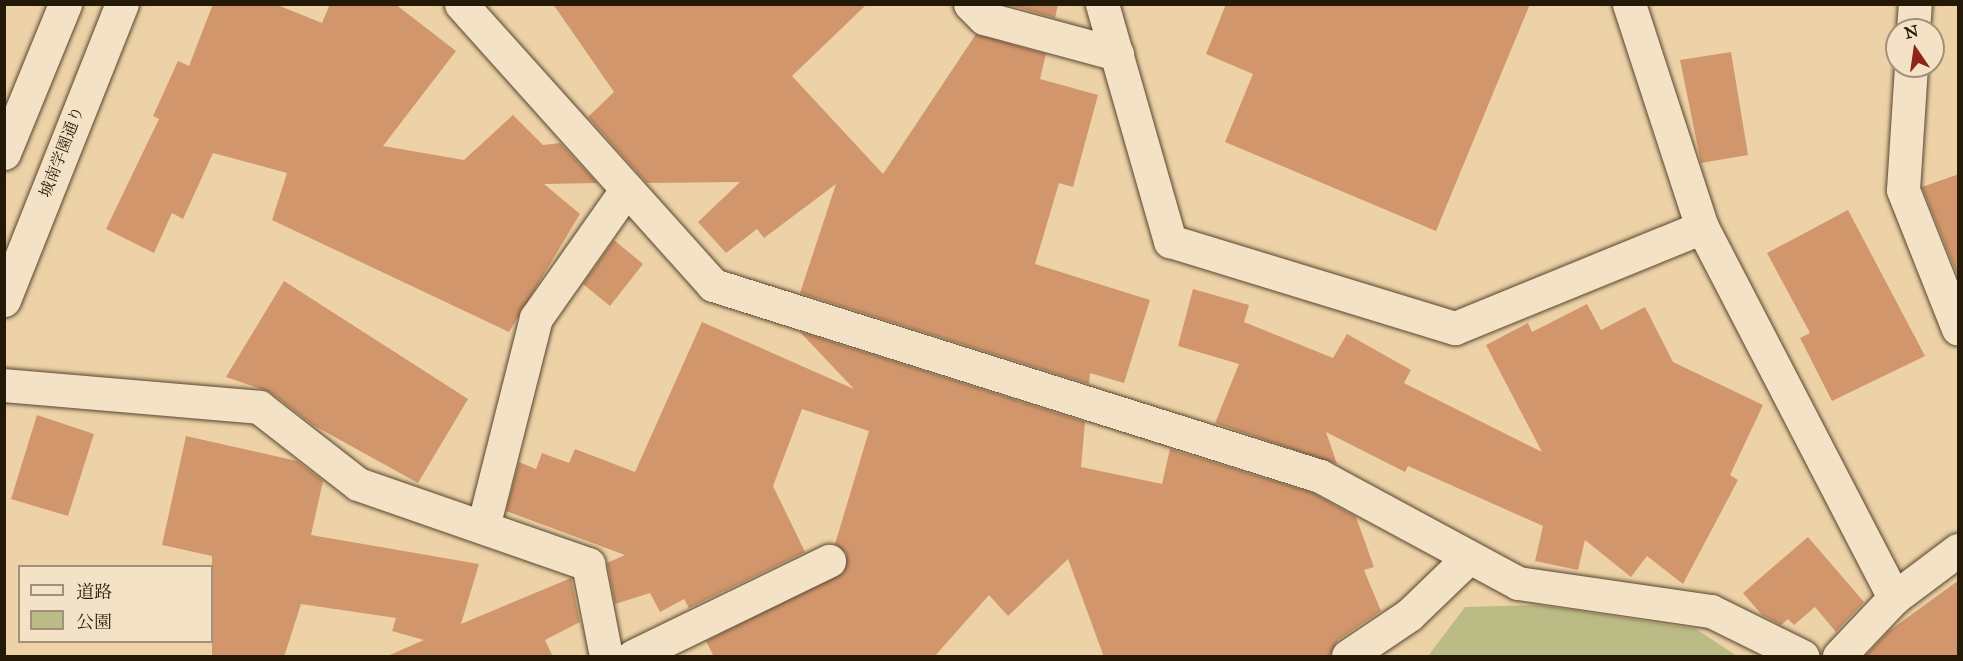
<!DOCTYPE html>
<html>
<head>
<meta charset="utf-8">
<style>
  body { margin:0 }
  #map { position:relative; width:1963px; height:661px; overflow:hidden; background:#eed2a7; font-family:"IM FELL Great Primer","Noto Serif JP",serif }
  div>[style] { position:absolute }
  .green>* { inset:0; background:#bbbb85 }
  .building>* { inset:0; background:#d2966c }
  .roads { filter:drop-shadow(0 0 2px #56462f) drop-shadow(0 0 2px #56462f) }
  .street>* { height:33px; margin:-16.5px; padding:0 16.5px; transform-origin:16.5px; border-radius:16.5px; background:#f4e2c6 }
  .secondary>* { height:33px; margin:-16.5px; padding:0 16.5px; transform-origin:16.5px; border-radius:16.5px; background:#f4e2c6 }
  span { translate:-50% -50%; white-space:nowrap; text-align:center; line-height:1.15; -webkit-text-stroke:4.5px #f4e2c6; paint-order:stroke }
  .street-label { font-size:16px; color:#241807 }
  .frame { position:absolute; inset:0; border:6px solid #241807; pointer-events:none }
  .legend { position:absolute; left:18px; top:565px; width:195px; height:78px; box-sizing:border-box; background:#f4e2c6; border:2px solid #a1917a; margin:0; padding:8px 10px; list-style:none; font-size:18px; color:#241807 }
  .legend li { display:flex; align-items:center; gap:12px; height:30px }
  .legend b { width:30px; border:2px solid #a1917a }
  .north { position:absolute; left:1885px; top:18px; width:60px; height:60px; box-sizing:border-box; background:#f4e2c6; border:2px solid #a1917a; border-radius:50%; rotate:347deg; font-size:16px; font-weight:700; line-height:24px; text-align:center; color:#241807 }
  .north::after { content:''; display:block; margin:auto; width:21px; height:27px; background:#8f2418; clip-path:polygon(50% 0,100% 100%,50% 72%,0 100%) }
</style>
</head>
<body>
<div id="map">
  <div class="green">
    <i style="clip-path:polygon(1538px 605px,1696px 629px,1737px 656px,1428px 656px,1465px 607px)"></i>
  </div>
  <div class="building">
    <i style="clip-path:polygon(213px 4px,275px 4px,322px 23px,330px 4px,395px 4px,456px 51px,383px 146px,464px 160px,513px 115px,543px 145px,560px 143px,597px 183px,544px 184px,580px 214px,509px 332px,272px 220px,287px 173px,213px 153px,183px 219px,172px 213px,154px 253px,106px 229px,159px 119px,153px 116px,178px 61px,189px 66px)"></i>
    <i style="clip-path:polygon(553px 4px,867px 4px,792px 76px,883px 174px,976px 34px,1046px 54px,1040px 79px,1098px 95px,1073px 187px,1059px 183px,1035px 264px,1150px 300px,1124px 383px,1090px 373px,1089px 384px,800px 293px,836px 184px,764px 238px,757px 229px,726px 253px,698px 222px,740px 182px,647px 183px,588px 117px,614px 92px)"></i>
    <i style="clip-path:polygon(1006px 4px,1058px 4px,1055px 18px)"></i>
    <i style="clip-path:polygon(1226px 4px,1530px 4px,1436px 231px,1225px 142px,1253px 74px,1206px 54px)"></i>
    <i style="clip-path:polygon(1731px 52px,1748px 155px,1701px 163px,1680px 60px)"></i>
    <i style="clip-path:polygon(1959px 174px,1959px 279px,1922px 187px)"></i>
    <i style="clip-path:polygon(1848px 210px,1925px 356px,1832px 401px,1800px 338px,1810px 333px,1767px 253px)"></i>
    <i style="clip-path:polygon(614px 240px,643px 264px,610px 306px,583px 284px)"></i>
    <i style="clip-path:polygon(284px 281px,468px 399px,418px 483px,313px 425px,270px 392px,226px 377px)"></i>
    <i style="clip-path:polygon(1193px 289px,1249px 305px,1244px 322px,1333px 358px,1347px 334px,1411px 370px,1404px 383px,1542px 452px,1486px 345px,1528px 323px,1532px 332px,1587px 304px,1601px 330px,1645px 307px,1673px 362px,1763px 405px,1730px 475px,1738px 480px,1683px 584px,1647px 556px,1631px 577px,1585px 540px,1578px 570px,1535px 561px,1543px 526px,1408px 466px,1405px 472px,1326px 432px,1337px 464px,1215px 423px,1239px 364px,1178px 346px)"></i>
    <i style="clip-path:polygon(702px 322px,854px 389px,800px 332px,1085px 422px,1081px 467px,1162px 484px,1170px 449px,1313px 493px,1356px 517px,1374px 567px,1364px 570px,1381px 611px,1338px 640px,1329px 657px,1104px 657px,1068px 559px,1008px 616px,989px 595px,934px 657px,714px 657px,706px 641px,844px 572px,846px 553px,835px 544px,869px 431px,802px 409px,773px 486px,805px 552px,689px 608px,684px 599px,660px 612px,650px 593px,615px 604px,607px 563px,625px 555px,506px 511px,519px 462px,536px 469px,542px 453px,569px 463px,575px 449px,635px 472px)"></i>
    <i style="clip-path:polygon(37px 415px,94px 434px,68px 516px,11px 499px)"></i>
    <i style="clip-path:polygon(186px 436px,297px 461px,323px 481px,311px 535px,479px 564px,461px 624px,571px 578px,580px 622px,545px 640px,553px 657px,385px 657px,424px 640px,392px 631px,396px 618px,301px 604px,284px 657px,212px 657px,212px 556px,162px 545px)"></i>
    <i style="clip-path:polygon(1808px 537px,1864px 602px,1836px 632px,1815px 607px,1794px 625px,1788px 619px,1781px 625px,1762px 615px,1743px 593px)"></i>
    <i style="clip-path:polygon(1959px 580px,1959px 657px,1864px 657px,1889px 631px)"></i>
  </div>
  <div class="roads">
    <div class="street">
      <i style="left:461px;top:4px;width:377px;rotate:48.1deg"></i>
      <i style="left:713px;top:285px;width:636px;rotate:17.47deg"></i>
      <i style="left:1320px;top:476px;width:225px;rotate:28.4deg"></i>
      <i style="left:1518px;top:583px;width:195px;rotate:8.3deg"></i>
      <i style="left:1711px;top:611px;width:102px;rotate:26.3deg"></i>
      <i style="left:970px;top:4px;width:20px;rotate:45deg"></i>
      <i style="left:984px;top:18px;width:138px;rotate:15.1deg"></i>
      <i style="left:1102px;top:4px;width:247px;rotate:74deg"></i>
      <i style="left:1170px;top:241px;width:298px;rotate:17deg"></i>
      <i style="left:1455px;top:328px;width:267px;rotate:-22.2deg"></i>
      <i style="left:1629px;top:4px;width:235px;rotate:71.9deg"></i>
      <i style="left:1702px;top:227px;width:418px;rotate:62.6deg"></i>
      <i style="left:1913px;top:30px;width:26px;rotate:-86deg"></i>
      <i style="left:1911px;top:66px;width:124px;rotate:93.7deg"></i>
      <i style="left:1903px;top:190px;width:149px;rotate:68.4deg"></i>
      <i style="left:4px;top:385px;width:256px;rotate:4.9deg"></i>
      <i style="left:259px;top:407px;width:125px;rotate:37.9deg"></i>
      <i style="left:358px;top:484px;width:244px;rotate:19.2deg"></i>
      <i style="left:588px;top:564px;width:94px;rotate:78.9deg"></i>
      <i style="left:483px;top:527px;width:216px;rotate:-75.8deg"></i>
      <i style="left:536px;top:318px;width:156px;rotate:-54.9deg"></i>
      <i style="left:633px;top:656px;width:218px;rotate:-25.9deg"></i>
      <i style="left:1348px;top:656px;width:73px;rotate:-33.9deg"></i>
      <i style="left:1409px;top:615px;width:83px;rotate:-44deg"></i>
      <i style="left:1839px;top:656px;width:80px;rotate:-46.5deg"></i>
      <i style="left:1894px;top:598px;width:80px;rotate:-36.9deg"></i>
    </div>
    <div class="secondary">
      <i style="left:4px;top:153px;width:161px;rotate:-67.7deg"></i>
      <i style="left:4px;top:300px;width:319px;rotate:-68.3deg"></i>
    </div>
  </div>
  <div class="street-label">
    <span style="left:62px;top:152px;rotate:-69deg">城南学園通り</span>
  </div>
  <div class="frame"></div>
  <ul class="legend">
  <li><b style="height:8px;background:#f4e2c6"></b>道路</li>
  <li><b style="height:16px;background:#bbbb85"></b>公園</li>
  </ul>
  <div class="north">N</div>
</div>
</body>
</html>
